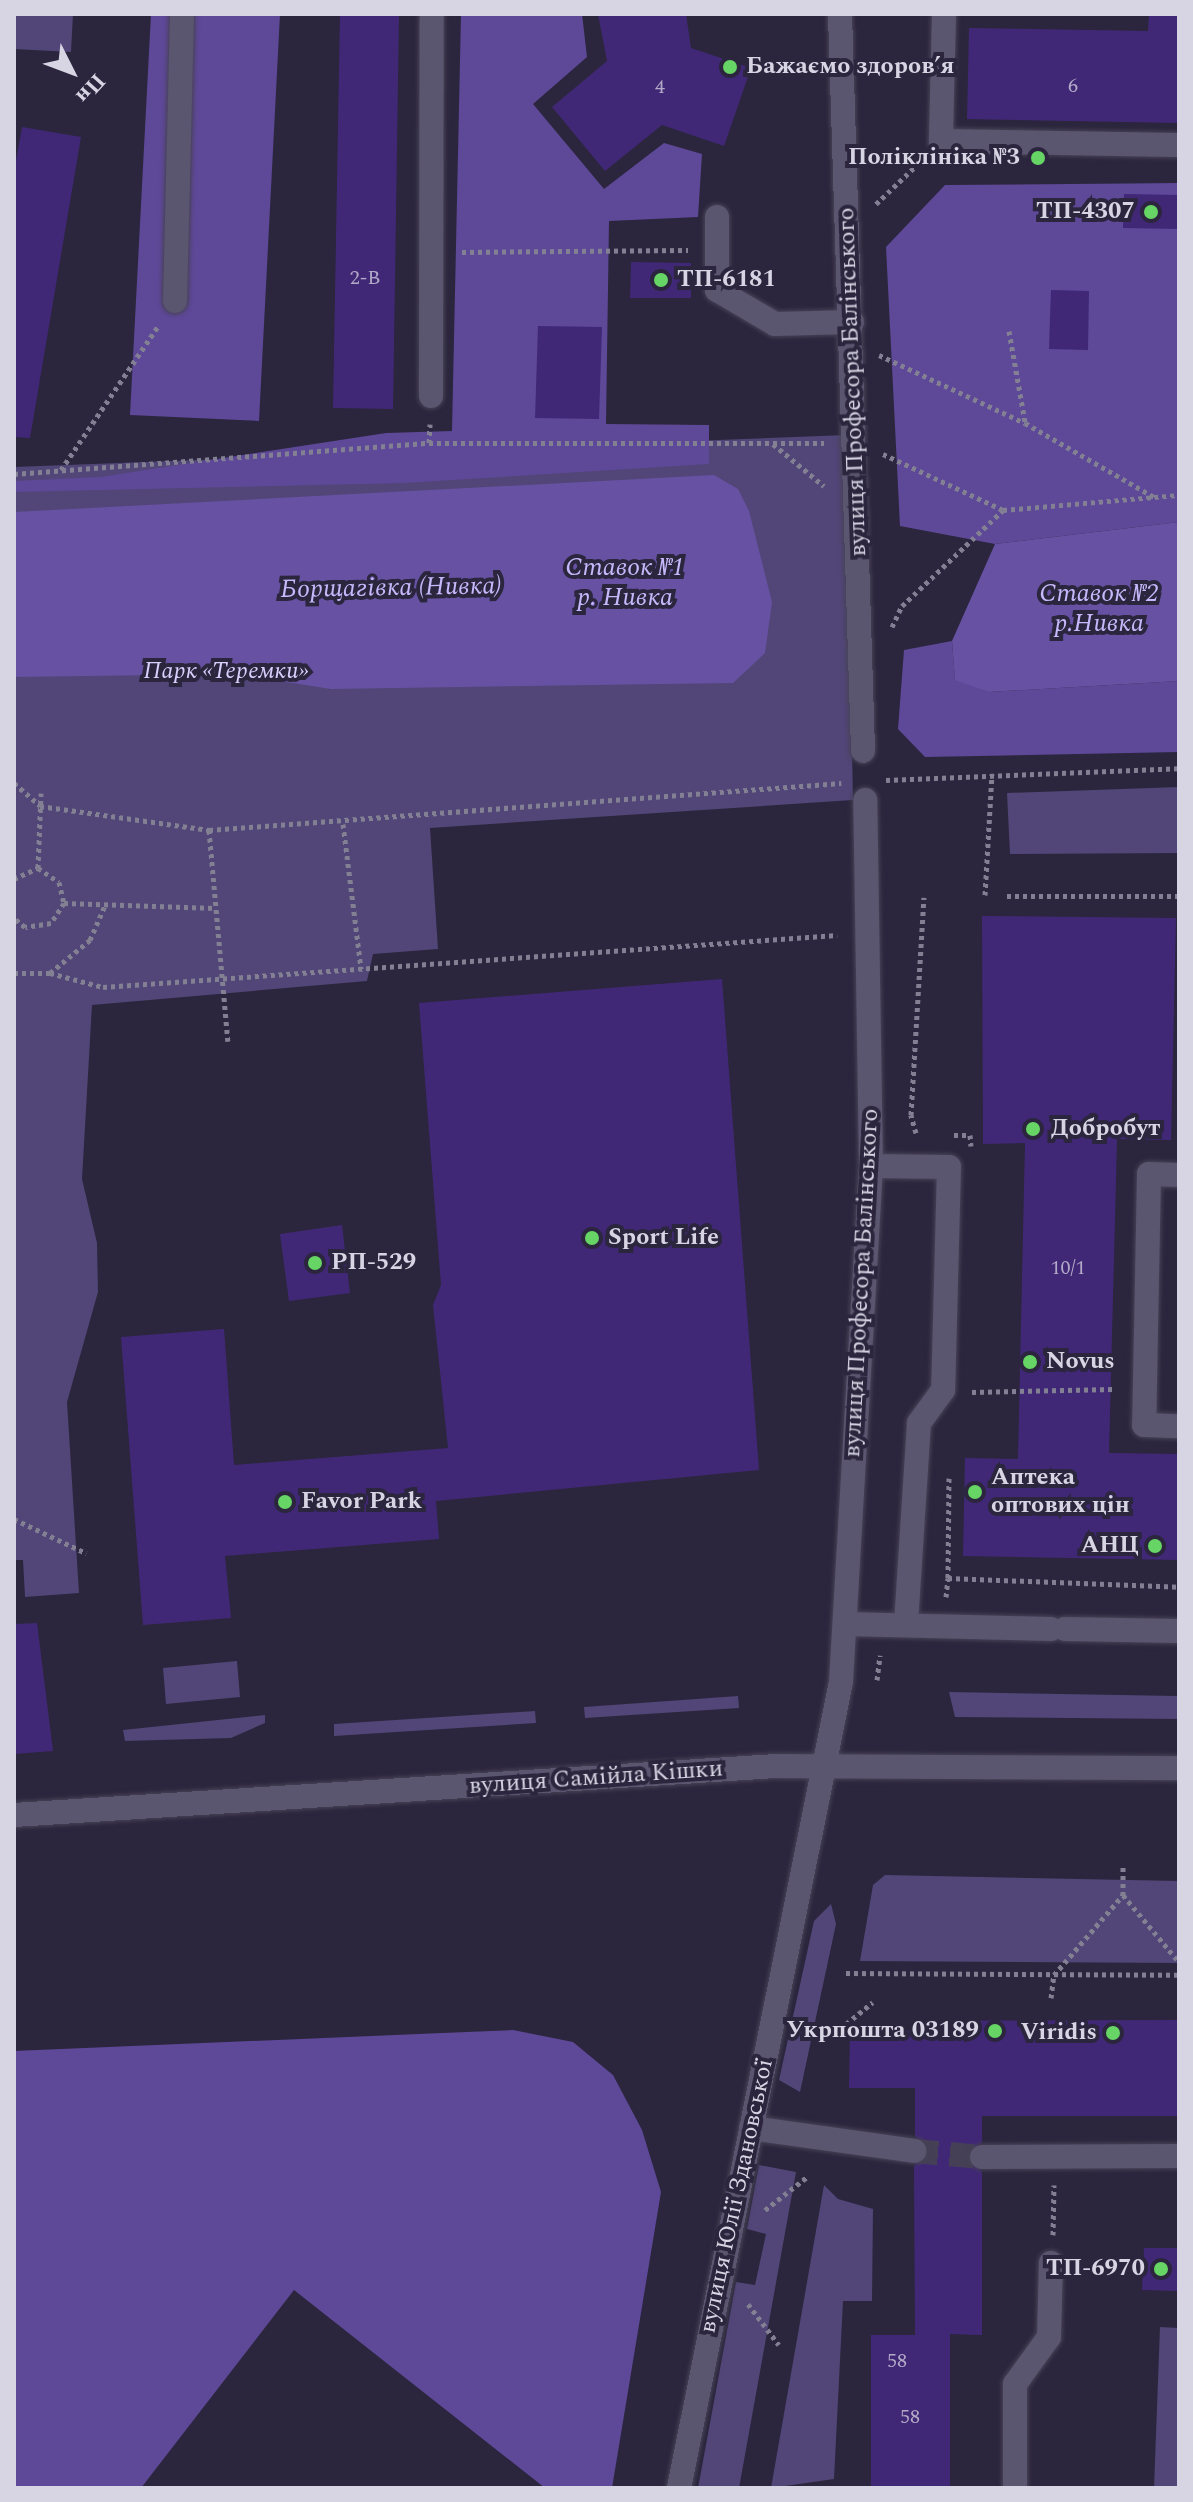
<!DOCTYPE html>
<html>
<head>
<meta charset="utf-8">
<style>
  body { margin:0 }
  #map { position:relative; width:1193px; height:2502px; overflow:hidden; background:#2b263d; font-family:Spectral,serif }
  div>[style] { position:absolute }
  .green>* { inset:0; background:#514677 }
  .forest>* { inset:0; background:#5e4898 }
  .water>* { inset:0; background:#6751a3 }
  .building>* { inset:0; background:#412876 }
  .minor-tunnel>* { height:24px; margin-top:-12px; transform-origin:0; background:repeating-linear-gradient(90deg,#454056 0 24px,transparent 0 36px) }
  .path>* { height:5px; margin-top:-2.5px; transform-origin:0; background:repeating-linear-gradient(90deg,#838093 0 4px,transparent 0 8px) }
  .roads { filter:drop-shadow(0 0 2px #474256) drop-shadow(0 0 2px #474256) }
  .minor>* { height:24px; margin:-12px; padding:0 12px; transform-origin:12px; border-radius:12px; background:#5b5670 }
  .dots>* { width:22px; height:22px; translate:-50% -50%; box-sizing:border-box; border:4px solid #2b263d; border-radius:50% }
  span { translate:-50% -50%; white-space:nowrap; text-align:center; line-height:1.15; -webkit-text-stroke:8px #2b263d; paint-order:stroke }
  .number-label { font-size:20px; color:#b2aac8 }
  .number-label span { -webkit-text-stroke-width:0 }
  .poi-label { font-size:24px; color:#d7d5e4; font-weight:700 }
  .left { translate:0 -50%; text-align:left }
  .right { translate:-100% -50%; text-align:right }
  .street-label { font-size:24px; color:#d7d5e4 }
  .park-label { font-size:24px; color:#d8d0fd; font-style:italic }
  .water-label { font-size:26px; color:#c6b8fb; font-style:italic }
  .frame { position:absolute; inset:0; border:16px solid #d7d5e4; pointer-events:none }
  .north { position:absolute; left:32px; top:32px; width:80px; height:80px; -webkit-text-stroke:6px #2b263d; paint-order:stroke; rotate:132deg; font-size:22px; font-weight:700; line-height:32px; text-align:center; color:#d7d5e4 }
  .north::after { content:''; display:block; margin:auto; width:28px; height:36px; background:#d7d5e4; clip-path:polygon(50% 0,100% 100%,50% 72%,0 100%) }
</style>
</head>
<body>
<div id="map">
  <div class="green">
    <i style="clip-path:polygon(14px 14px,73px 14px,71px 52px,14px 49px)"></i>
    <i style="clip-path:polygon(846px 435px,853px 800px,430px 828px,438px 949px,373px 954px,367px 981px,92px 1005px,82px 1179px,97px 1243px,98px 1292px,67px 1402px,79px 1593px,25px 1597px,23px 1560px,14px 1560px,14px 467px)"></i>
    <i style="clip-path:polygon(1179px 787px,1179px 853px,1010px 854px,1007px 793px)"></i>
    <i style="clip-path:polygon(237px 1661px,240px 1697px,166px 1704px,163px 1668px)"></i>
    <i style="clip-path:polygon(949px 1692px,1179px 1696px,1179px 1719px,955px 1717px)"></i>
    <i style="clip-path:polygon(738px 1696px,739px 1708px,585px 1718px,584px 1707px)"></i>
    <i style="clip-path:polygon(535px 1711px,536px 1723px,334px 1736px,334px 1724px)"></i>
    <i style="clip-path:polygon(265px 1715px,265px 1723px,231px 1738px,125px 1741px,123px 1730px)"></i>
    <i style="clip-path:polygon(885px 1875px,1179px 1881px,1179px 1963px,860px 1961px,873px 1885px)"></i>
    <i style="clip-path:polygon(831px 1904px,836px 1924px,800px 2092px,779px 2080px,814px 1921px)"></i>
    <i style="clip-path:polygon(759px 2165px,796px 2172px,739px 2488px,698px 2488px,736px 2282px,755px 2285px,766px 2234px,747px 2229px)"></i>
    <i style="clip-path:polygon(824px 2185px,838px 2199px,873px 2209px,872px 2301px,843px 2301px,834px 2479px,771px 2488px)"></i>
    <i style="clip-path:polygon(1160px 2327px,1179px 2328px,1179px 2488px,1154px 2488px)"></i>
  </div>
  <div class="forest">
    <i style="clip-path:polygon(151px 14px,280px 14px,259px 421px,130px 415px)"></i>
    <i style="clip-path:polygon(461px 14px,582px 14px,587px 57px,533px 104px,604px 189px,664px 143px,702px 154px,698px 217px,609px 221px,606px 424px,709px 425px,709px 464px,405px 483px,14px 492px,14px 481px,100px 477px,386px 433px,452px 431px)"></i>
    <i style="clip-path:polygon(1179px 183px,1179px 522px,995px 544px,900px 526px,886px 247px,945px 185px)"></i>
    <i style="clip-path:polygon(952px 641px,955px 679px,988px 692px,1179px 681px,1179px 752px,925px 757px,898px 729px,904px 650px)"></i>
    <i style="clip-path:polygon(513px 2030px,573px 2042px,613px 2075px,642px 2130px,661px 2192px,612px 2488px,545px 2488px,294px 2290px,141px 2488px,14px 2488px,14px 2051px)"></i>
  </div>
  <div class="water">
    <i style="clip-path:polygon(714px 475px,738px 489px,749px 511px,772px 602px,765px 653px,733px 683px,331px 689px,235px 674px,14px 677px,14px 512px)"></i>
    <i style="clip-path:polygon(1179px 522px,1179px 681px,988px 692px,955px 680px,952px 641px,995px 544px)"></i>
  </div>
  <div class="building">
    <i style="clip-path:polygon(340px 14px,399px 14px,393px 409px,333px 408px)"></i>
    <i style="clip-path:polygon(598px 14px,686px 14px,691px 48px,751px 68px,724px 146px,662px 125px,605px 171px,552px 107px,607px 61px)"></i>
    <i style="clip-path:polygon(1149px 14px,1179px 14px,1179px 123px,967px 119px,969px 28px,1148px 31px)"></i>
    <i style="clip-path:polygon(22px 127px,81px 137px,30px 438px,14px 437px,14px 172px)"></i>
    <i style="clip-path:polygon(1124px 194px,1179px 195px,1179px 229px,1123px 228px)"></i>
    <i style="clip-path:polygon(631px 262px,691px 263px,691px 298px,630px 298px)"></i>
    <i style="clip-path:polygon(1051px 290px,1089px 291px,1088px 350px,1049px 349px)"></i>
    <i style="clip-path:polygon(538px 326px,602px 327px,599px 419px,535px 418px)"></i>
    <i style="clip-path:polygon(982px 916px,1176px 918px,1171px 1140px,1117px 1139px,1109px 1453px,1179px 1454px,1179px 1560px,963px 1556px,965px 1458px,1018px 1459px,1025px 1143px,983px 1144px)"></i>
    <i style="clip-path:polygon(722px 979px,759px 1470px,436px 1501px,439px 1539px,225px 1556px,231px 1618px,143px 1625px,121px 1337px,224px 1329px,234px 1465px,448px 1448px,433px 1305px,441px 1285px,419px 1003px)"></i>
    <i style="clip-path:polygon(342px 1225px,350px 1293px,289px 1301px,280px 1234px)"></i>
    <i style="clip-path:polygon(37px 1623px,53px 1751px,14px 1754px,14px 1624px)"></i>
    <i style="clip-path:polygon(1179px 2020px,1179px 2116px,982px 2116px,982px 2142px,967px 2156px,982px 2172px,982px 2335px,950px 2334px,950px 2488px,871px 2488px,871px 2335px,915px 2335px,914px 2166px,929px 2152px,915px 2136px,915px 2088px,849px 2088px,850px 2031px,915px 2031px,915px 2021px)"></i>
    <i style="clip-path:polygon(1144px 2248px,1179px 2248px,1179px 2291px,1142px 2290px)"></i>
  </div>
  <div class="minor-tunnel">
    <i style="left:914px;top:2151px;width:68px;rotate:5deg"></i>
  </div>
  <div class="path">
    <i style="left:876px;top:204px;width:62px;rotate:-43.7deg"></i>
    <i style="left:462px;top:252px;width:226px;rotate:-0.5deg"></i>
    <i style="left:1009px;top:331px;width:92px;rotate:80deg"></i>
    <i style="left:879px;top:355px;width:161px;rotate:25deg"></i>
    <i style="left:1025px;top:423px;width:149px;rotate:29.8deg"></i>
    <i style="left:429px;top:443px;width:19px;rotate:-87deg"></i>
    <i style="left:773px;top:444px;width:66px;rotate:39.5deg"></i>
    <i style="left:883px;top:454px;width:132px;rotate:25deg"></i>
    <i style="left:61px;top:470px;width:174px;rotate:-56deg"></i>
    <i style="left:14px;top:474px;width:416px;rotate:-4.3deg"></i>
    <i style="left:429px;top:443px;width:395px"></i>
    <i style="left:892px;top:627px;width:23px;rotate:-65deg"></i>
    <i style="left:902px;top:606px;width:139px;rotate:-43.5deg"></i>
    <i style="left:1003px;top:510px;width:177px;rotate:-4.9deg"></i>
    <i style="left:886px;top:780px;width:293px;rotate:-2.3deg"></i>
    <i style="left:14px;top:783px;width:35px;rotate:41deg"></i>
    <i style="left:40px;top:806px;width:171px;rotate:8.1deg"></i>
    <i style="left:209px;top:830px;width:634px;rotate:-4.25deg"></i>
    <i style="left:343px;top:824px;width:146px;rotate:82.9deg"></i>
    <i style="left:209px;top:830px;width:212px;rotate:84.9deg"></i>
    <i style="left:38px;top:868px;width:75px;rotate:-87.7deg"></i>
    <i style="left:14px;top:879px;width:26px;rotate:-25deg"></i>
    <i style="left:38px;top:868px;width:25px;rotate:34deg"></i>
    <i style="left:59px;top:882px;width:22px;rotate:77deg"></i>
    <i style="left:64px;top:903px;width:24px;rotate:123deg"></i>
    <i style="left:51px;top:923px;width:26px;rotate:171deg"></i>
    <i style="left:25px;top:927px;width:14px;rotate:-141deg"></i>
    <i style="left:985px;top:895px;width:121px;rotate:-86.7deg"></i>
    <i style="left:1007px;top:896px;width:172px"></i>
    <i style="left:64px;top:903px;width:152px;rotate:1.9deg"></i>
    <i style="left:14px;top:973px;width:36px"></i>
    <i style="left:50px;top:973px;width:52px;rotate:-39.5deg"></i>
    <i style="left:90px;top:940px;width:40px;rotate:-66.6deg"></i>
    <i style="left:50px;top:973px;width:55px;rotate:14.8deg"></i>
    <i style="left:103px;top:987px;width:736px;rotate:-4.05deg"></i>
    <i style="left:916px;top:1133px;width:19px;rotate:-106deg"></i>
    <i style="left:911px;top:1115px;width:218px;rotate:-86.6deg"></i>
    <i style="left:954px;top:1135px;width:16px"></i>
    <i style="left:970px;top:1135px;width:11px;rotate:85deg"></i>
    <i style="left:972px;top:1392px;width:142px;rotate:-1.2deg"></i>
    <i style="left:949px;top:1478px;width:100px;rotate:90.6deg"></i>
    <i style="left:948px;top:1578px;width:231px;rotate:2.2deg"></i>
    <i style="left:14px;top:1519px;width:80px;rotate:25.3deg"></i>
    <i style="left:946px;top:1597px;width:19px;rotate:-84deg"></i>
    <i style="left:877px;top:1680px;width:25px;rotate:-83deg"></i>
    <i style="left:1123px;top:1895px;width:87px;rotate:50.1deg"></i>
    <i style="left:846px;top:1973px;width:333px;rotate:0.3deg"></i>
    <i style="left:1051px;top:1998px;width:23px;rotate:-83deg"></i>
    <i style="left:1054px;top:1975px;width:106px;rotate:-49.2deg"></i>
    <i style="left:1123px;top:1895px;width:29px;rotate:-90deg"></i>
    <i style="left:834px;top:2034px;width:50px;rotate:-39.4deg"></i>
    <i style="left:765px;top:2210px;width:53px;rotate:-38.2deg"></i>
    <i style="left:1053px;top:2235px;width:50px;rotate:-88.9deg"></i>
    <i style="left:748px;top:2304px;width:51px;rotate:52.9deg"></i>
  </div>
  <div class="roads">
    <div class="minor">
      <i style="left:840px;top:14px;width:737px;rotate:88.21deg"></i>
      <i style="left:944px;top:14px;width:127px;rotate:91.4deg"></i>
      <i style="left:941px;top:141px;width:238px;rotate:1deg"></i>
      <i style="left:717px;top:217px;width:73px;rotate:90deg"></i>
      <i style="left:717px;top:290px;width:67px;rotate:30.4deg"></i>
      <i style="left:775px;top:324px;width:77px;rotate:-1.5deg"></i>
      <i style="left:175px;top:301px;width:287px;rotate:-88.6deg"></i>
      <i style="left:431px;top:396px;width:382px;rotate:-89.9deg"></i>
      <i style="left:871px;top:1166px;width:78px;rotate:0.7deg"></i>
      <i style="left:949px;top:1167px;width:223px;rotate:91.5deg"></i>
      <i style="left:943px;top:1390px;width:41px;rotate:126deg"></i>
      <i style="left:919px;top:1423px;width:202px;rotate:93.7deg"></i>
      <i style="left:1179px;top:1175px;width:30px;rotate:-178deg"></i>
      <i style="left:1149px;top:1174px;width:251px;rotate:91.1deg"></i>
      <i style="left:1144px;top:1425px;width:35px;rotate:2deg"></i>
      <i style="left:845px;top:1624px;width:206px;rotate:1.4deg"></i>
      <i style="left:1065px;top:1629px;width:114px;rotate:1deg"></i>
      <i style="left:14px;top:1815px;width:763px;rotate:-3.68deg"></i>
      <i style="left:775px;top:1766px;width:404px;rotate:0.3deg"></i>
      <i style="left:751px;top:2128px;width:165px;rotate:8deg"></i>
      <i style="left:982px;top:2157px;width:197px;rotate:-0.3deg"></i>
      <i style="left:679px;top:2488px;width:822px;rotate:-78.64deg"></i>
      <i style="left:841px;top:1682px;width:517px;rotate:-86.67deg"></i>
      <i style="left:871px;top:1166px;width:366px;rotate:-90.9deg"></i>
      <i style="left:1015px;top:2488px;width:104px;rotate:-90deg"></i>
      <i style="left:1015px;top:2384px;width:58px;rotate:-54.1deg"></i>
      <i style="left:1049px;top:2337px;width:74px;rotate:-88.5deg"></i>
    </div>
  </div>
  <div class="dots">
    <i style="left:730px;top:67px;background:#67d466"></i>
    <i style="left:1038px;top:158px;background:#67d466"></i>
    <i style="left:1151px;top:212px;background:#67d466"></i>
    <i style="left:661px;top:280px;background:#67d466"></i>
    <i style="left:1033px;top:1129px;background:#67d466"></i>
    <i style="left:592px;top:1238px;background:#67d466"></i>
    <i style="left:315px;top:1263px;background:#67d466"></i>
    <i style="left:1030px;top:1362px;background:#67d466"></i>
    <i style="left:975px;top:1492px;background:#67d466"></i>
    <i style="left:285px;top:1502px;background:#67d466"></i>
    <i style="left:1155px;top:1546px;background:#67d466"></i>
    <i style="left:995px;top:2031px;background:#67d466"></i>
    <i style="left:1113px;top:2033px;background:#67d466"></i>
    <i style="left:1161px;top:2269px;background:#67d466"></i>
  </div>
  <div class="number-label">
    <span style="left:1073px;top:86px">6</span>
    <span style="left:660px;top:87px">4</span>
    <span style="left:365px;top:278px">2-В</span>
    <span style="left:1068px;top:1268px">10/1</span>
    <span style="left:897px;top:2361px">58</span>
    <span style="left:910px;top:2417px">58</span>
  </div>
  <div class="poi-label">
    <span class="left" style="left:746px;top:67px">Бажаємо здоровʼя</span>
    <span class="right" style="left:1020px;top:158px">Поліклініка №3</span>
    <span class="right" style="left:1135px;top:212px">ТП-4307</span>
    <span class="left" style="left:677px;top:280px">ТП-6181</span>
    <span class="left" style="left:1051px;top:1129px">Добробут</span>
    <span class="left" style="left:608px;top:1238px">Sport Life</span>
    <span class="left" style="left:331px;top:1263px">РП-529</span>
    <span class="left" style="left:1046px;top:1362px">Novus</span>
    <span class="left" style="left:991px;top:1492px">Аптека<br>оптових цін</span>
    <span class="left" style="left:301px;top:1502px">Favor Park</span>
    <span class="right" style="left:1139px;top:1546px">АНЦ</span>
    <span class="right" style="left:979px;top:2031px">Укрпошта 03189</span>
    <span class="right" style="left:1097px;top:2033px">Viridis</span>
    <span class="right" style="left:1145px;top:2269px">ТП-6970</span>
  </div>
  <div class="street-label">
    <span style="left:853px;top:382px;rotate:-92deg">вулиця Професора Балінського</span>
    <span style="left:862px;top:1283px;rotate:-87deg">вулиця Професора Балінського</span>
    <span style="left:596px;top:1778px;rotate:-4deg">вулиця Самійла Кішки</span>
    <span style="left:737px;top:2196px;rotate:-78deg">вулиця Юлії Здановської</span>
  </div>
  <div class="park-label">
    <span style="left:226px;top:672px">Парк «Теремки»</span>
  </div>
  <div class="water-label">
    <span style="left:625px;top:583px">Ставок №1<br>р. Нивка</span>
    <span style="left:391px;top:588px;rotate:-1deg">Борщагівка (Нивка)</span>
    <span style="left:1099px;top:609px">Ставок №2<br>р.Нивка</span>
  </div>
  <div class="frame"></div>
  <div class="north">Пн</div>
</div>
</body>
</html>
